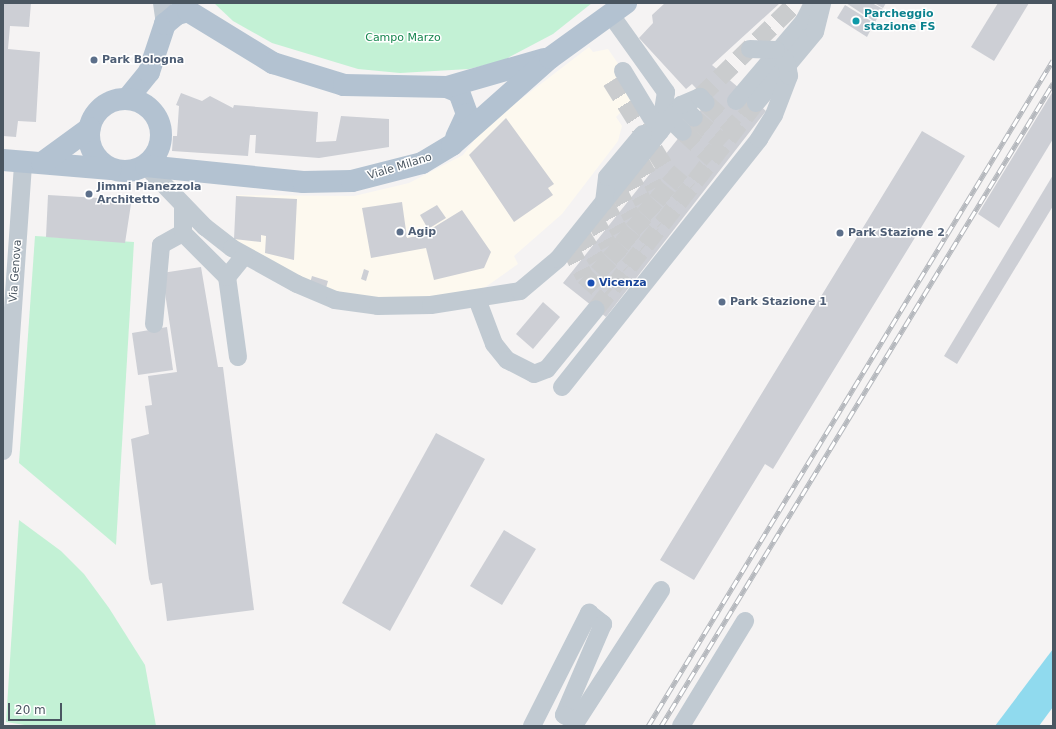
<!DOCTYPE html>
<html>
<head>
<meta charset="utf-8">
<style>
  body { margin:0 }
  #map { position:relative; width:1056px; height:729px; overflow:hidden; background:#f5f3f3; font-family:"DejaVu Sans",sans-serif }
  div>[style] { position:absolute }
  .commercial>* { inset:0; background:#fdf9ef }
  .green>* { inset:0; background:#c3f1d5 }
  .water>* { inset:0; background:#90daee }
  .building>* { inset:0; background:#cdcfd5 }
  .minor-tunnel>* { height:18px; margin-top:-9px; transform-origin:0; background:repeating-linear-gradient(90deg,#caccce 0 18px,transparent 0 27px) }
  .minor>* { height:18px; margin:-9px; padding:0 9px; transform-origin:9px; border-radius:9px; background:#c1cad2 }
  .major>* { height:22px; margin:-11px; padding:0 11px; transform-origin:11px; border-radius:11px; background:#b3c2d1 }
  .major>.ring { margin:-11px; padding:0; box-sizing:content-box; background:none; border:22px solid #b3c2d1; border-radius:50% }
  .rail>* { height:4.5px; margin-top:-2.25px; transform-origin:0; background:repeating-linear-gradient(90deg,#fff 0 9px,#b5b8bd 0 18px); box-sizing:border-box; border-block:1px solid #b5b8bd }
  .dots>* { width:11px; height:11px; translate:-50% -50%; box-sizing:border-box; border:2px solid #fff; border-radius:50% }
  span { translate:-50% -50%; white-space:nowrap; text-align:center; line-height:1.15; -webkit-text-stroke:3px #fff; paint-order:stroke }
  .culture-label { font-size:11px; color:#0d838f; font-weight:700 }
  .left { translate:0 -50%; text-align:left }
  .park-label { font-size:11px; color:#17864f }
  .service-label { font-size:11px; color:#4e5e75; font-weight:700 }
  .street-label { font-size:11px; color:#4a5661 }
  .transit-label { font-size:11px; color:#164399; font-weight:700 }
  .frame { position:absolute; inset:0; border:4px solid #4a5661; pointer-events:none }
  .scale { position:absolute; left:8px; top:703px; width:54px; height:18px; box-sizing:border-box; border:2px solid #4a5661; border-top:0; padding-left:5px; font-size:12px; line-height:14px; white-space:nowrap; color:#4a5661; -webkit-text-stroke:3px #fff; paint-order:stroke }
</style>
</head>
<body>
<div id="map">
  <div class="commercial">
    <i style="clip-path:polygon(589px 47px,593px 52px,608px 49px,639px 94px,616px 117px,622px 126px,618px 141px,562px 214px,514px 256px,518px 264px,477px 293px,362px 301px,300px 284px,235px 249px,237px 195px,354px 196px,409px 183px,463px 155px,478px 135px,508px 109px)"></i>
  </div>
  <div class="green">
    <i style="clip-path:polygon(214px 3px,592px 3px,553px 34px,502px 61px,469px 69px,400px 73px,358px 69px,272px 43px,233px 21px)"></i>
    <i style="clip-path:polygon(35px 236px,134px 242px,116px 545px,19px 463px)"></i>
    <i style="clip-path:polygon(19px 520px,61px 551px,84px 574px,109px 608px,145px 665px,156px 726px,31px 726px,6px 722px)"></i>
  </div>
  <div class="water">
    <i style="clip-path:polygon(1053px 649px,1053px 707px,1039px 726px,995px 726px)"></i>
  </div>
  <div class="building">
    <i style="clip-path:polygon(3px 3px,31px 3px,29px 27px,10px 26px,8px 49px,40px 52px,36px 122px,18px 121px,16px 137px,3px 136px)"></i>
    <i style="clip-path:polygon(665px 3px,780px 3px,712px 65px,766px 111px,606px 317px,563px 283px,708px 101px,692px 84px,686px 89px,639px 38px,653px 23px,652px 15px)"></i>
    <i style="clip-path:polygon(846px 3px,872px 3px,883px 9px,875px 22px)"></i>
    <i style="clip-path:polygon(874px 3px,886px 3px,883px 8px)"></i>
    <i style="clip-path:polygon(998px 3px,1029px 3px,994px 61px,971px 47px)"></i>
    <i style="clip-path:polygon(845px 5px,874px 23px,867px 37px,837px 18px)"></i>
    <i style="clip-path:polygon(1053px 91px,1053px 139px,999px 228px,978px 214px)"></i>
    <i style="clip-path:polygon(181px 93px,202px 101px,210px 96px,233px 108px,234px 105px,318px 112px,316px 142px,336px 141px,341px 116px,389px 119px,389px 147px,319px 158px,255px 153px,256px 135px,250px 135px,248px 156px,172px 151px,173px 136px,177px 136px,179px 106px,176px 105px)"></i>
    <i style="clip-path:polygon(506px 118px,554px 184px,548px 188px,553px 195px,514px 222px,469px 155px)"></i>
    <i style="clip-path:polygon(922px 131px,965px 156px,773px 469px,765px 464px,694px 580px,660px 560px)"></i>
    <i style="clip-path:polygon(1053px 175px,1053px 206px,957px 364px,944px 356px)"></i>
    <i style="clip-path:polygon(48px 195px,115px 199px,131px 204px,125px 243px,46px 237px)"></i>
    <i style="clip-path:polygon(236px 196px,297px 199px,294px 260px,265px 253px,266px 236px,261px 235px,261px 242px,234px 239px)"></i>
    <i style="clip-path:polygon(402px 202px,407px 238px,432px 233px,431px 229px,462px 210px,491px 252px,484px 268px,434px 280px,426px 248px,371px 258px,362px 208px)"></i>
    <i style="clip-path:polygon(437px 205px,446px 218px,428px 229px,420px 215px)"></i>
    <i style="clip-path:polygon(201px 267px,218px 367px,223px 367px,254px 610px,167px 621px,162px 583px,151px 585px,149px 579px,131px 439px,149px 434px,145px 406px,152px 405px,148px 376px,177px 372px,162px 273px)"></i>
    <i style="clip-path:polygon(364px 269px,369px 271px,366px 281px,361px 279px)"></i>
    <i style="clip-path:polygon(312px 276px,328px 281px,326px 288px,310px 283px)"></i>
    <i style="clip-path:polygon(543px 302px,560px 317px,533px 349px,516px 334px)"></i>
    <i style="clip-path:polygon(167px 327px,173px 370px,138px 375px,132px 333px)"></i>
    <i style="clip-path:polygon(436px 433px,485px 459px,390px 631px,342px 603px)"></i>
    <i style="clip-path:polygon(504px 530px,536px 549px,502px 605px,470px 586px)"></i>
  </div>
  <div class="minor-tunnel">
    <i style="left:611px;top:81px;width:107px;rotate:57.9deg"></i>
    <i style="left:668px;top:172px;width:28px;rotate:41deg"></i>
    <i style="left:700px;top:97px;width:134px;rotate:-44.4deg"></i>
    <i style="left:706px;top:103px;width:39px;rotate:42deg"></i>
    <i style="left:694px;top:118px;width:40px;rotate:41deg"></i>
    <i style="left:683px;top:132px;width:40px;rotate:42deg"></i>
    <i style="left:639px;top:159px;width:33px;rotate:61deg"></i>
    <i style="left:655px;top:188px;width:27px;rotate:39deg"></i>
    <i style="left:628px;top:172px;width:34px;rotate:63deg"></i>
    <i style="left:643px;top:202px;width:28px;rotate:42deg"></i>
    <i style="left:616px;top:187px;width:34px;rotate:62deg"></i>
    <i style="left:632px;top:217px;width:28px;rotate:42deg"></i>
    <i style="left:604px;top:202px;width:34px;rotate:62deg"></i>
    <i style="left:620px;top:232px;width:28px;rotate:39deg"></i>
    <i style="left:593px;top:216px;width:34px;rotate:62deg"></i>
    <i style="left:609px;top:246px;width:28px;rotate:42deg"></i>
    <i style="left:580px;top:232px;width:33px;rotate:59deg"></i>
    <i style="left:597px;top:260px;width:29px;rotate:44deg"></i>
    <i style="left:569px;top:246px;width:34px;rotate:63deg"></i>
    <i style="left:584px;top:276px;width:30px;rotate:42deg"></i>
    <i style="left:596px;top:309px;width:261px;rotate:-52.2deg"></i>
  </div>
  <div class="minor">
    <i style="left:162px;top:3px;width:21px;rotate:82deg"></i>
    <i style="left:611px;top:15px;width:95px;rotate:54.5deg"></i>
    <i style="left:666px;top:92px;width:39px;rotate:99deg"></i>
    <i style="left:623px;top:71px;width:71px;rotate:58.8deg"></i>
    <i style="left:736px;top:101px;width:105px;rotate:-49.6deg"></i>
    <i style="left:804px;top:21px;width:20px;rotate:-63deg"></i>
    <i style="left:756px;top:103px;width:92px;rotate:-50.3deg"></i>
    <i style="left:815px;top:32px;width:30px;rotate:-76deg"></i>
    <i style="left:681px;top:105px;width:18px;rotate:45deg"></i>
    <i style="left:670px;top:119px;width:18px;rotate:45deg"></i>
    <i style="left:146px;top:166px;width:85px;rotate:46deg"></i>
    <i style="left:205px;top:227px;width:34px;rotate:38deg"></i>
    <i style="left:232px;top:248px;width:74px;rotate:29deg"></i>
    <i style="left:297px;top:284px;width:41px;rotate:22.8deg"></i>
    <i style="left:335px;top:300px;width:43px;rotate:7.9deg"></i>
    <i style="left:378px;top:306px;width:53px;rotate:-1.1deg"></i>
    <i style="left:431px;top:305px;width:90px;rotate:-8.9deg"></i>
    <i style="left:520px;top:291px;width:50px;rotate:-40.1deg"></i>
    <i style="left:558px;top:259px;width:197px;rotate:-51.4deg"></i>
    <i style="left:681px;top:105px;width:21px;rotate:-23deg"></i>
    <i style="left:700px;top:97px;width:8px;rotate:45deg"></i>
    <i style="left:604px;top:202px;width:25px;rotate:-83deg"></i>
    <i style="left:607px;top:177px;width:56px;rotate:-50.1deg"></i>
    <i style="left:183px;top:233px;width:62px;rotate:45deg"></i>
    <i style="left:477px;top:299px;width:48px;rotate:69.3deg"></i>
    <i style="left:494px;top:344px;width:21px;rotate:51deg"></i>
    <i style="left:507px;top:360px;width:30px;rotate:27deg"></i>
    <i style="left:534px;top:374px;width:14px;rotate:-21deg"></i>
    <i style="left:547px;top:369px;width:77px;rotate:-50.8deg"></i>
    <i style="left:154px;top:324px;width:79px;rotate:-84.9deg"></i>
    <i style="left:161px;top:245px;width:25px;rotate:-29deg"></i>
    <i style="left:183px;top:233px;width:28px;rotate:-90deg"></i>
    <i style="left:238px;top:357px;width:81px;rotate:-97.8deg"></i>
    <i style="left:227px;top:277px;width:27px;rotate:-51deg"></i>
    <i style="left:562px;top:387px;width:317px;rotate:-51.5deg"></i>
    <i style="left:759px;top:139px;width:28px;rotate:-58deg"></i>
    <i style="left:774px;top:115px;width:42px;rotate:-69deg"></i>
    <i style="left:789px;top:76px;width:13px;rotate:-99deg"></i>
    <i style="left:787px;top:63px;width:17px;rotate:-130deg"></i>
    <i style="left:776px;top:50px;width:26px;rotate:-178deg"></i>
    <i style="left:3px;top:451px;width:290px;rotate:-86deg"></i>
    <i style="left:532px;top:726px;width:127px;rotate:-63.2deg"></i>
    <i style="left:589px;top:613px;width:18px;rotate:38deg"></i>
    <i style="left:603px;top:624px;width:99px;rotate:113.2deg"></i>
    <i style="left:564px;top:715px;width:14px;rotate:30deg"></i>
    <i style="left:576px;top:722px;width:157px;rotate:-57.2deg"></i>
    <i style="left:681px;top:726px;width:123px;rotate:-58.6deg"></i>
  </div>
  <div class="major">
    <i style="left:447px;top:87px;width:13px;rotate:23deg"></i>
    <i style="left:459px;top:92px;width:23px;rotate:70deg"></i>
    <i style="left:467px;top:114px;width:26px;rotate:115deg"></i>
    <i style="left:128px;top:98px;width:33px;rotate:-51deg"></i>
    <i style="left:149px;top:72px;width:51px;rotate:-71.6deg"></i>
    <i style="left:165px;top:24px;width:16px;rotate:-40deg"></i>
    <i style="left:177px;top:14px;width:11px;rotate:-15deg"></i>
    <i style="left:188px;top:11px;width:100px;rotate:31.5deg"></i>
    <i style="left:273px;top:63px;width:74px;rotate:17.2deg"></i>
    <i style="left:344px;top:85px;width:103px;rotate:1.1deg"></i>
    <i style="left:447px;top:87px;width:101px;rotate:-16.1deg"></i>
    <i class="ring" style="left:89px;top:99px;width:50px;height:50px"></i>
    <i style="left:3px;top:160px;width:108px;rotate:4.8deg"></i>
    <i style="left:42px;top:163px;width:59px;rotate:-36.1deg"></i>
    <i style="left:146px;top:166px;width:158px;rotate:5.8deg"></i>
    <i style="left:303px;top:182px;width:49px;rotate:-1.2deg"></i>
    <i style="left:352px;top:181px;width:72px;rotate:-14.4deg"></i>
    <i style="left:422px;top:163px;width:35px;rotate:-31deg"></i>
    <i style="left:452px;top:145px;width:131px;rotate:-41.6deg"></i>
    <i style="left:550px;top:58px;width:94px;rotate:-35.9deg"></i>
  </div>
  <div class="rail">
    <i style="left:648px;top:726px;width:779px;rotate:-58.7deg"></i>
    <i style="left:661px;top:726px;width:753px;rotate:-58.63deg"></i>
  </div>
  <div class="dots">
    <i style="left:856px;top:21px;background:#0f9aa8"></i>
    <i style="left:94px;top:60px;background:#5c6f8a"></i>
    <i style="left:89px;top:194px;background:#5c6f8a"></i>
    <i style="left:400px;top:232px;background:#5c6f8a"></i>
    <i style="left:840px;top:233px;background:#5c6f8a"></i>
    <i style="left:591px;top:283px;background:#1a4fb4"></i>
    <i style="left:722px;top:302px;background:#5c6f8a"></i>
  </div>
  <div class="culture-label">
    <span class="left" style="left:864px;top:21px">Parcheggio<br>stazione FS</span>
  </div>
  <div class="park-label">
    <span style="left:403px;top:38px">Campo Marzo</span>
  </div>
  <div class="service-label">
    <span class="left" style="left:102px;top:60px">Park Bologna</span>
    <span class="left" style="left:97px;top:194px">Jimmi Pianezzola<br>Architetto</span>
    <span class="left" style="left:408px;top:232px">Agip</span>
    <span class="left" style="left:848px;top:233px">Park Stazione 2</span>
    <span class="left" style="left:730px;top:302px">Park Stazione 1</span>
  </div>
  <div class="street-label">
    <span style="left:400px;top:167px;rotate:-17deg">Viale Milano</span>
    <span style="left:16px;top:271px;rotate:-86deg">Via Genova</span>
  </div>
  <div class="transit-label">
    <span class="left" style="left:599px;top:283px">Vicenza</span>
  </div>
  <div class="frame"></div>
  <div class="scale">20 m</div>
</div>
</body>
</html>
